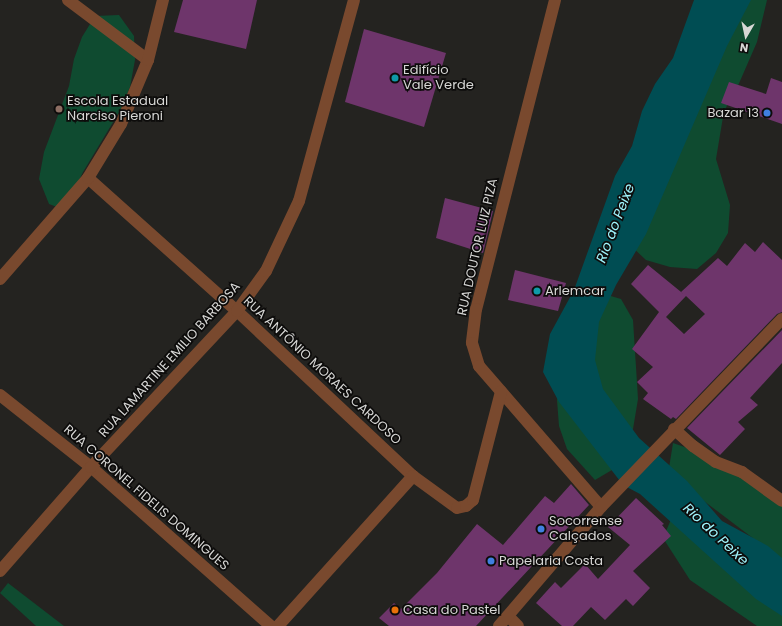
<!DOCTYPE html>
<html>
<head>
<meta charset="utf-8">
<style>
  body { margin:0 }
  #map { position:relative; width:782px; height:626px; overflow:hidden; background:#242320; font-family:Poppins,sans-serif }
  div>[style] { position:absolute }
  .green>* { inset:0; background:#0f4b30 }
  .water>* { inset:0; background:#004d53 }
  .building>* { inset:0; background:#6e356b }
  .minor>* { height:12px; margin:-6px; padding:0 6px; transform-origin:6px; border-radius:6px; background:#79492e }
  .dots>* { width:11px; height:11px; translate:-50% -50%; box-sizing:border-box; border:2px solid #0d0c0b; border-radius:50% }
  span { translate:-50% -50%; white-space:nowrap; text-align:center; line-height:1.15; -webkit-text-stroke:3.5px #0d0c0b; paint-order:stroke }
  .poi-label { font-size:13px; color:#d7d7d5 }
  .left { translate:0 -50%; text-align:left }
  .right { translate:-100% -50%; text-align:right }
  .street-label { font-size:13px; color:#d7d7d5 }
  .water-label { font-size:14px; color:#9ff5fd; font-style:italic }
  .north { position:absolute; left:726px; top:16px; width:40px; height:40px; -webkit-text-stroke:3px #0d0c0b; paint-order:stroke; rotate:189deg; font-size:11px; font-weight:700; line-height:16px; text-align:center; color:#d7d7d5 }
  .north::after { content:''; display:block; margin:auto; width:14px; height:18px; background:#d7d7d5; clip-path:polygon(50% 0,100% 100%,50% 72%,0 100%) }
</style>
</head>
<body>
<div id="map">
  <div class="green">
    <i style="clip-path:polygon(724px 0,767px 0,757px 42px,737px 88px,724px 111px,716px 159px,730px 205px,728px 233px,716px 253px,697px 269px,670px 267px,646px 260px,630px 245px)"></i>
    <i style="clip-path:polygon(119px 15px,134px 36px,135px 60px,130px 87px,121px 109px,83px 172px,65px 210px,49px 204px,39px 179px,44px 152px,69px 86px,74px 59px,82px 37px,95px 16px)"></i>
    <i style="clip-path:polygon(597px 292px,621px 299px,633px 320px,638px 399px,630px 447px,617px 467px,595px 480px,567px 449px,559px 426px,557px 400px,569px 328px)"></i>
    <i style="clip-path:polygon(673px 443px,696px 451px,782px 499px,782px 560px,684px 486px,669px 468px)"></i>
    <i style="clip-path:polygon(673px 515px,782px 600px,782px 626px,757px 626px,690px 580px,663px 538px)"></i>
    <i style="clip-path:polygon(8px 583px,64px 626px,36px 626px,0 593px)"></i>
  </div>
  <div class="water">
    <i style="clip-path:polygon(694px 0,751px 0,727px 46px,646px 234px,616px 285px,599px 322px,595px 360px,603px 389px,639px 438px,687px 481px,722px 521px,768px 546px,782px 558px,782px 616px,756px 599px,640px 494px,623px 485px,559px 402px,543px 372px,550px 334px,574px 290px,615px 176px,632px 146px,642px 111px,655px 84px,673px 58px)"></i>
  </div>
  <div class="building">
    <i style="clip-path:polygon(183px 0,257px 0,246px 49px,174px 32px)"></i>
    <i style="clip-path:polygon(364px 29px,446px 53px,424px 127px,345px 102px)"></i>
    <i style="clip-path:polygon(771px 78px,782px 82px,782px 124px,721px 103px,729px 82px,766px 94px)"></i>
    <i style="clip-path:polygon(445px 198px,493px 211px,483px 253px,436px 238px)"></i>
    <i style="clip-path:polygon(evenodd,763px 242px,782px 260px,782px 312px,777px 314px,676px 419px,673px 417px,671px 419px,643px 399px,648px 393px,637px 382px,653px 367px,632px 349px,659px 312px,631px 284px,648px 265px,686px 296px,681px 292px,718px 258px,727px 266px,745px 243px,755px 252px,763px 242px,686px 296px,705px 314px,684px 334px,666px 317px,686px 296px)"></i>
    <i style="clip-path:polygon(515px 270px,566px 283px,558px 311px,508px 300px)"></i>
    <i style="clip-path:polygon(782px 330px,782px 363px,750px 398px,758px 405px,738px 422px,745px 429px,720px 455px,687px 428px)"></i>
    <i style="clip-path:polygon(571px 484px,589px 505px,476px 626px,389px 626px,379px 618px,394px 603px,401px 609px,437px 573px,477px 524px,503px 545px,545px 496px,554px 503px)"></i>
    <i style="clip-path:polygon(636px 498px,664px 524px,662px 525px,671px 536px,633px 571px,650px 588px,633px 606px,626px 599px,605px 620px,591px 607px,573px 626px,562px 626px,536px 603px,555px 582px,561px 588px,585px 564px,598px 579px,630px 545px,608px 527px)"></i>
  </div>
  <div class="minor">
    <i style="left:68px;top:0;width:100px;rotate:36.9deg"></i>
    <i style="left:555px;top:0;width:319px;rotate:104.3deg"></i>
    <i style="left:476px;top:309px;width:34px;rotate:97deg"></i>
    <i style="left:472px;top:343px;width:24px;rotate:73deg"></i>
    <i style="left:479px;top:366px;width:186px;rotate:49.1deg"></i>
    <i style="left:88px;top:178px;width:200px;rotate:41.8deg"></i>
    <i style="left:237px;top:311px;width:241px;rotate:43.2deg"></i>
    <i style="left:413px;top:476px;width:54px;rotate:36deg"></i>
    <i style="left:457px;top:508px;width:9px;rotate:-13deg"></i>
    <i style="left:466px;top:506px;width:9px;rotate:-41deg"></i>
    <i style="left:473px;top:500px;width:112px;rotate:-75.5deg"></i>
    <i style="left:0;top:279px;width:134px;rotate:-48.9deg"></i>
    <i style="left:88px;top:178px;width:63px;rotate:-58.6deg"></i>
    <i style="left:121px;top:124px;width:69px;rotate:-67.1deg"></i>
    <i style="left:148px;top:60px;width:62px;rotate:-76deg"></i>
    <i style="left:0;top:395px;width:116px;rotate:38.4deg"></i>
    <i style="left:91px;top:467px;width:240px;rotate:41.5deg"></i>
    <i style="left:674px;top:429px;width:25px;rotate:42deg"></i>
    <i style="left:693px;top:446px;width:28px;rotate:35deg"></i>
    <i style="left:716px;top:462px;width:28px;rotate:21deg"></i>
    <i style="left:742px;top:472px;width:49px;rotate:35.9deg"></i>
    <i style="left:0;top:571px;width:138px;rotate:-48.8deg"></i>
    <i style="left:91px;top:467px;width:214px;rotate:-46.9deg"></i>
    <i style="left:237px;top:311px;width:49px;rotate:-54.1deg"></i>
    <i style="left:266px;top:271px;width:77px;rotate:-64.8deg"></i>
    <i style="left:299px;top:201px;width:208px;rotate:-74.7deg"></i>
    <i style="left:508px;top:616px;width:14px;rotate:45deg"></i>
    <i style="left:278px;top:626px;width:202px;rotate:-48deg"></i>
    <i style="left:499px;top:626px;width:157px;rotate:-49.4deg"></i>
    <i style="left:601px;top:507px;width:261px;rotate:-46.1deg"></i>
  </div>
  <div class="dots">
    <i style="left:395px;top:78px;background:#0f9aa8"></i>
    <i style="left:59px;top:109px;background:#8d6e63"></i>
    <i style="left:767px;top:113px;background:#3f7fe0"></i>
    <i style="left:537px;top:291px;background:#0f9aa8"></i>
    <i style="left:541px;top:529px;background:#3f7fe0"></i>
    <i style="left:491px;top:561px;background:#3f7fe0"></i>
    <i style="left:395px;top:610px;background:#e8710a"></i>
  </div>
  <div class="poi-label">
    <span class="left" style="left:403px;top:78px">Edifício<br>Vale Verde</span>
    <span class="left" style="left:67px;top:109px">Escola Estadual<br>Narciso Pieroni</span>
    <span class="right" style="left:759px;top:113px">Bazar 13</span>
    <span class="left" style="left:545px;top:291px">Arlemcar</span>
    <span class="left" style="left:549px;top:529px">Socorrense<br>Calçados</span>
    <span class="left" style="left:499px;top:561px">Papelaria Costa</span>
    <span class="left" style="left:403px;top:610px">Casa do Pastel</span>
  </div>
  <div class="street-label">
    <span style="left:478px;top:247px;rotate:-77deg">RUA DOUTOR LUIZ PIZA</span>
    <span style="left:170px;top:360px;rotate:-48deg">RUA LAMARTINE EMILIO BARBOSA</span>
    <span style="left:322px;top:371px;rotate:43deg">RUA ANTÔNIO MORAES CARDOSO</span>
    <span style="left:146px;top:498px;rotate:41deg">RUA CORONEL FIDELIS DOMINGUES</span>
  </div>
  <div class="water-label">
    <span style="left:615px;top:223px;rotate:-69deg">Rio do Peixe</span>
    <span style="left:716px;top:534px;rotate:43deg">Rio do Peixe</span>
  </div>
  <div class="north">N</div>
</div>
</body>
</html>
